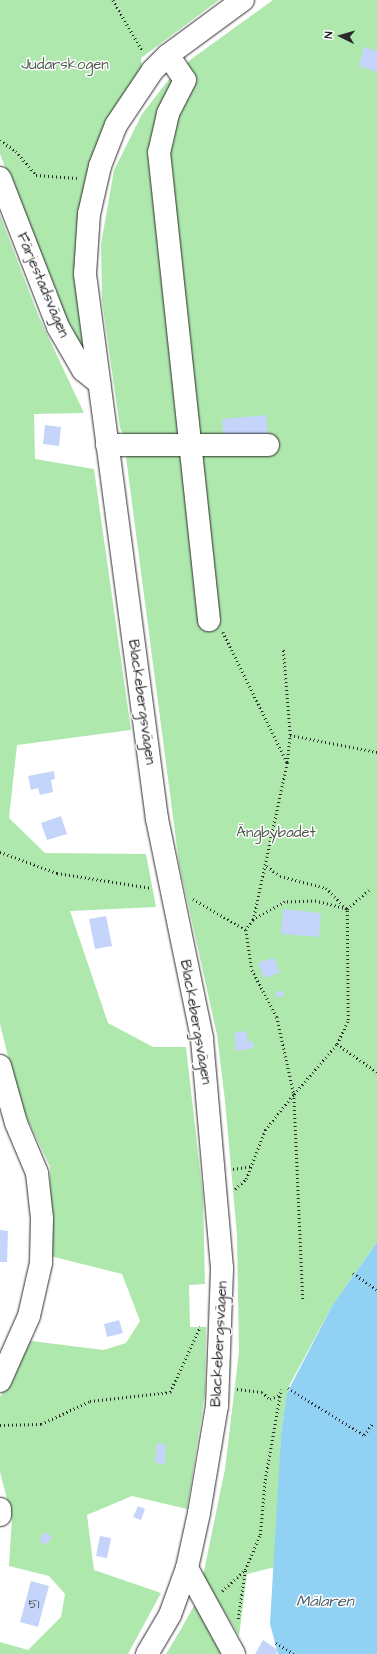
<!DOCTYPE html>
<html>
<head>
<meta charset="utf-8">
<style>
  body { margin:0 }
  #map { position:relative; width:377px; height:1654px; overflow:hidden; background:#fff; font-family:"Architects Daughter",sans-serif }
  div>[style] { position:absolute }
  .green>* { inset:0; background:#aee8ad }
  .water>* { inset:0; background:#91d1f3 }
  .building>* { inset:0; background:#c5d4fa }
  .path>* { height:2.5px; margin-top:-1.25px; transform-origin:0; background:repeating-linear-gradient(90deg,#2b2b2b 0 1px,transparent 0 4px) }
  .roads { filter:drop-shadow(0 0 1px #2b2b2b) drop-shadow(0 0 1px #2b2b2b) }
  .minor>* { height:22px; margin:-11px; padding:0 11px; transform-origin:11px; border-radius:11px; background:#fff }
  span { translate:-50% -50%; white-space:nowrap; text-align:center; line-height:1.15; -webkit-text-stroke:3px #fff; paint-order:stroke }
  .number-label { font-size:13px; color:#52555f }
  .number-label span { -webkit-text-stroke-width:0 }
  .park-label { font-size:15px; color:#4c5a4c }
  .street-label { font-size:15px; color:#2b2b2b }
  .water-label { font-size:16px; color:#4a5d67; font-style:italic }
  .north { position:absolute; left:321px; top:16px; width:40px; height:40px; -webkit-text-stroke:3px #fff; paint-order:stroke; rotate:275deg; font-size:11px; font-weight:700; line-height:16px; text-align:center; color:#2b2b2b }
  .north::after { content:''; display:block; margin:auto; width:14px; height:18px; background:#2b2b2b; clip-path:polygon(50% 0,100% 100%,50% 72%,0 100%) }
</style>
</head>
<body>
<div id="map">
  <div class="green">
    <i style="clip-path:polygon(0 0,219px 0,141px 58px,142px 71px,79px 218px,75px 261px,84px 351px,54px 294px,0 154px)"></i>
    <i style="clip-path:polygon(273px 0,377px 0,377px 1242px,332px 1306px,288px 1388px,281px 1435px,275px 1567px,247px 1574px,239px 1636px,203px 1576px,225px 1469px,239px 1352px,237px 1235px,225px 1101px,217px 1035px,179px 863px,126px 457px,132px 453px,120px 428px,102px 301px,101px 244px,114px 170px,142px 114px,170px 78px,172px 81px,190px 60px)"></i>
    <i style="clip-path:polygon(0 215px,39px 317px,84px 413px,34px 414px,35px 459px,94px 469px,131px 730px,17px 745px,9px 818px,45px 853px,146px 854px,156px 907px,70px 911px,108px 1023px,153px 1047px,186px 1047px,203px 1196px,205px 1284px,189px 1285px,190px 1327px,206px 1327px,205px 1394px,187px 1509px,132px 1496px,87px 1515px,94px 1570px,161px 1593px,128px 1654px,0 1654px,0 1642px,28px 1650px,61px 1617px,65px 1594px,49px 1576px,9px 1566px,12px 1518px,0 1472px,0 1397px,31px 1341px,104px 1350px,126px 1343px,140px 1321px,122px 1274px,50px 1256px,50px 1167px,19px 1101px,0 1024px)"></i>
    <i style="clip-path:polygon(195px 1604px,221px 1654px,166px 1654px,181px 1629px)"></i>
  </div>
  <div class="water">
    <i style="clip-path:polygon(377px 1242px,377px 1654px,278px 1654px,270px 1624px,281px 1435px,287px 1393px,332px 1306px)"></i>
  </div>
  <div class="building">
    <i style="clip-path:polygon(364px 47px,377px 51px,377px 72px,359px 66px)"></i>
    <i style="clip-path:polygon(266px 415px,268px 435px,224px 439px,222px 419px)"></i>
    <i style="clip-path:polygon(45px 425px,61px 427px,59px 446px,43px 444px)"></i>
    <i style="clip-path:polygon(54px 771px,55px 779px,51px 780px,53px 792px,40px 795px,38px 788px,31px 790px,28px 776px)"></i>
    <i style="clip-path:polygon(61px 816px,67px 834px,47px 840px,41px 823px)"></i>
    <i style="clip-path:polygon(283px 909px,321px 913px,319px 937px,281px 934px)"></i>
    <i style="clip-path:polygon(106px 916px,112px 946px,95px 949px,89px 919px)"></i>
    <i style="clip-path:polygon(274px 957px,280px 973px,264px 978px,258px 963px)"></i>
    <i style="clip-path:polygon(276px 991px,284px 992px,283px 997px,275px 996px)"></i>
    <i style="clip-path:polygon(246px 1031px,248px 1042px,253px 1041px,254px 1048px,236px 1051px,234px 1033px)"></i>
    <i style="clip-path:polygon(0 1230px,8px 1231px,7px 1262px,0 1262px)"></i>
    <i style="clip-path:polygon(119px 1320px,123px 1333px,107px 1337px,104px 1324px)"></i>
    <i style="clip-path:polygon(157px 1443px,166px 1444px,165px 1464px,155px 1463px)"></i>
    <i style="clip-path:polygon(138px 1506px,145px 1509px,141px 1520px,133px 1517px)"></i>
    <i style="clip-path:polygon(45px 1532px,52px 1537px,46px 1545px,39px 1540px)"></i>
    <i style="clip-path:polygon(100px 1536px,111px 1538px,107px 1558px,96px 1556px)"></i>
    <i style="clip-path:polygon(31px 1581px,49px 1586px,38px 1627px,20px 1622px)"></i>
    <i style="clip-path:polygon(263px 1640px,278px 1650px,276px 1654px,255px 1654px)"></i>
  </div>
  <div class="path">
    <i style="left:113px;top:0;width:60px;rotate:60deg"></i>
    <i style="left:0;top:140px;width:19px;rotate:35deg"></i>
    <i style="left:16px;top:151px;width:31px;rotate:50deg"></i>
    <i style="left:36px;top:175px;width:41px;rotate:4.2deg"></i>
    <i style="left:223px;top:632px;width:145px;rotate:63.8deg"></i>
    <i style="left:290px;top:735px;width:89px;rotate:11.1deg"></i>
    <i style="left:0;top:852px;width:61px;rotate:20.2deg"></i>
    <i style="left:57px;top:873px;width:96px;rotate:9deg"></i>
    <i style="left:267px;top:866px;width:16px;rotate:38deg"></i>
    <i style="left:280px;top:876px;width:48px;rotate:14.6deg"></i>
    <i style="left:326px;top:888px;width:30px;rotate:45deg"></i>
    <i style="left:347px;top:909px;width:29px;rotate:-41deg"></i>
    <i style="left:193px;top:899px;width:61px;rotate:30.3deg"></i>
    <i style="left:246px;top:930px;width:40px;rotate:81.5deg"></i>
    <i style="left:252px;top:970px;width:53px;rotate:62deg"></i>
    <i style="left:277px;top:1017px;width:79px;rotate:77.6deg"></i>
    <i style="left:294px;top:1094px;width:66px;rotate:-49.3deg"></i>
    <i style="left:337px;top:1044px;width:26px;rotate:-65deg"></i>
    <i style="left:348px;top:1020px;width:111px;rotate:-90.5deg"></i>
    <i style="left:347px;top:909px;width:32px;rotate:-166deg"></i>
    <i style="left:316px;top:901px;width:31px;rotate:178deg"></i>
    <i style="left:285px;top:902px;width:37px;rotate:151deg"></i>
    <i style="left:253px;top:920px;width:12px;rotate:125deg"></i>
    <i style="left:253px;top:920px;width:161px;rotate:-77.8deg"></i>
    <i style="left:287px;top:763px;width:28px;rotate:-84deg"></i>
    <i style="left:290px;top:735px;width:87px;rotate:-94.6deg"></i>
    <i style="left:337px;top:1044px;width:49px;rotate:35deg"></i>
    <i style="left:294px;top:1094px;width:206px;rotate:87.5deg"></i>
    <i style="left:233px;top:1169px;width:18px;rotate:-9deg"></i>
    <i style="left:235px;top:1189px;width:15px;rotate:-42deg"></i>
    <i style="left:246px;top:1179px;width:53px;rotate:-68.8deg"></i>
    <i style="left:265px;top:1130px;width:45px;rotate:-51.3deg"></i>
    <i style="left:353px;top:1273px;width:29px;rotate:35deg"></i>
    <i style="left:288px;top:1388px;width:89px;rotate:31.7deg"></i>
    <i style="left:364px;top:1435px;width:14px;rotate:-54deg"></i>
    <i style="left:237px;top:1389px;width:25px;rotate:7deg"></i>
    <i style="left:262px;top:1392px;width:11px;rotate:41deg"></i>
    <i style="left:270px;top:1399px;width:11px;rotate:-22deg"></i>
    <i style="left:0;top:1425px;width:41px;rotate:-1.4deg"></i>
    <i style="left:41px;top:1424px;width:54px;rotate:-25.1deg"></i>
    <i style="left:90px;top:1401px;width:81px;rotate:-6.4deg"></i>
    <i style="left:170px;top:1392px;width:72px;rotate:-65.2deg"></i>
    <i style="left:222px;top:1591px;width:31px;rotate:-42deg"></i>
    <i style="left:245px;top:1570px;width:38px;rotate:-67deg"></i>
    <i style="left:260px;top:1535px;width:55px;rotate:-84.8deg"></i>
    <i style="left:265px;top:1480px;width:92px;rotate:-80deg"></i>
    <i style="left:238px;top:1619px;width:49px;rotate:-81.7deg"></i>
    <i style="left:276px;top:1643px;width:21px;rotate:31deg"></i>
  </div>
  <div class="roads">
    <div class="minor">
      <i style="left:168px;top:55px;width:30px;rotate:56deg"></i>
      <i style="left:185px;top:80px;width:38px;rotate:117deg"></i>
      <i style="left:168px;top:114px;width:39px;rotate:103deg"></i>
      <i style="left:159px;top:152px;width:471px;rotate:83.9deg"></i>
      <i style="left:0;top:178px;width:160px;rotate:68.7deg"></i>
      <i style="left:58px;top:327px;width:50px;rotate:59.8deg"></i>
      <i style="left:83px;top:370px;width:21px;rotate:39deg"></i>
      <i style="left:107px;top:445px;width:161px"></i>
      <i style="left:0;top:1066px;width:59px;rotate:74.3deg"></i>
      <i style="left:16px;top:1123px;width:54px;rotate:67.2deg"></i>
      <i style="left:37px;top:1173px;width:45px;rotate:83.7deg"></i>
      <i style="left:42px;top:1218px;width:45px;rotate:91.3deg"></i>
      <i style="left:41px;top:1263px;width:54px;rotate:102.8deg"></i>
      <i style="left:29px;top:1316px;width:71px;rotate:114deg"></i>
      <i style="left:0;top:1509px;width:6px;rotate:90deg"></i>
      <i style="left:187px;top:1568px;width:98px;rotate:61.3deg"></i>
      <i style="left:147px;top:1654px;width:45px;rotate:-59.5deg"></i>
      <i style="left:170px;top:1615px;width:50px;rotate:-70.1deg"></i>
      <i style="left:187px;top:1568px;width:56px;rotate:-77.7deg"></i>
      <i style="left:199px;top:1513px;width:109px;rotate:-80.5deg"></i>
      <i style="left:217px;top:1406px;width:138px;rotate:-87.9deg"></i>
      <i style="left:222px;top:1268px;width:231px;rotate:-95deg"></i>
      <i style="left:202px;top:1038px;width:224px;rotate:-101.6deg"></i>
      <i style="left:157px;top:819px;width:550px;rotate:-97.53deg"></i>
      <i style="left:85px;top:274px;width:60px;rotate:-86.2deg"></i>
      <i style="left:89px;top:214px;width:49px;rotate:-77.1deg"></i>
      <i style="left:100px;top:166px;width:44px;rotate:-68.7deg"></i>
      <i style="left:116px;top:125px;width:66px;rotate:-56.1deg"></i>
      <i style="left:153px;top:70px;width:21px;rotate:-45deg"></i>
      <i style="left:168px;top:55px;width:93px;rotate:-36.3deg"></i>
    </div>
  </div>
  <div class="number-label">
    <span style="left:34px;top:1604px">51</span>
  </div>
  <div class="park-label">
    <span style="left:65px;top:65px">Judarskogen</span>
    <span style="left:276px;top:833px">Ängbybadet</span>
  </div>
  <div class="street-label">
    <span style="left:43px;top:285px;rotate:67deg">Färjestadsvägen</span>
    <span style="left:142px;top:702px;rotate:82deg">Blackebergsvägen</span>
    <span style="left:196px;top:1022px;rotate:80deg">Blackebergsvägen</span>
    <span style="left:219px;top:1344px;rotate:-87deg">Blackebergsvägen</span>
  </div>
  <div class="water-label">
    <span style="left:325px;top:1601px">Mälaren</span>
  </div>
  <div class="north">N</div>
</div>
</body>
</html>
